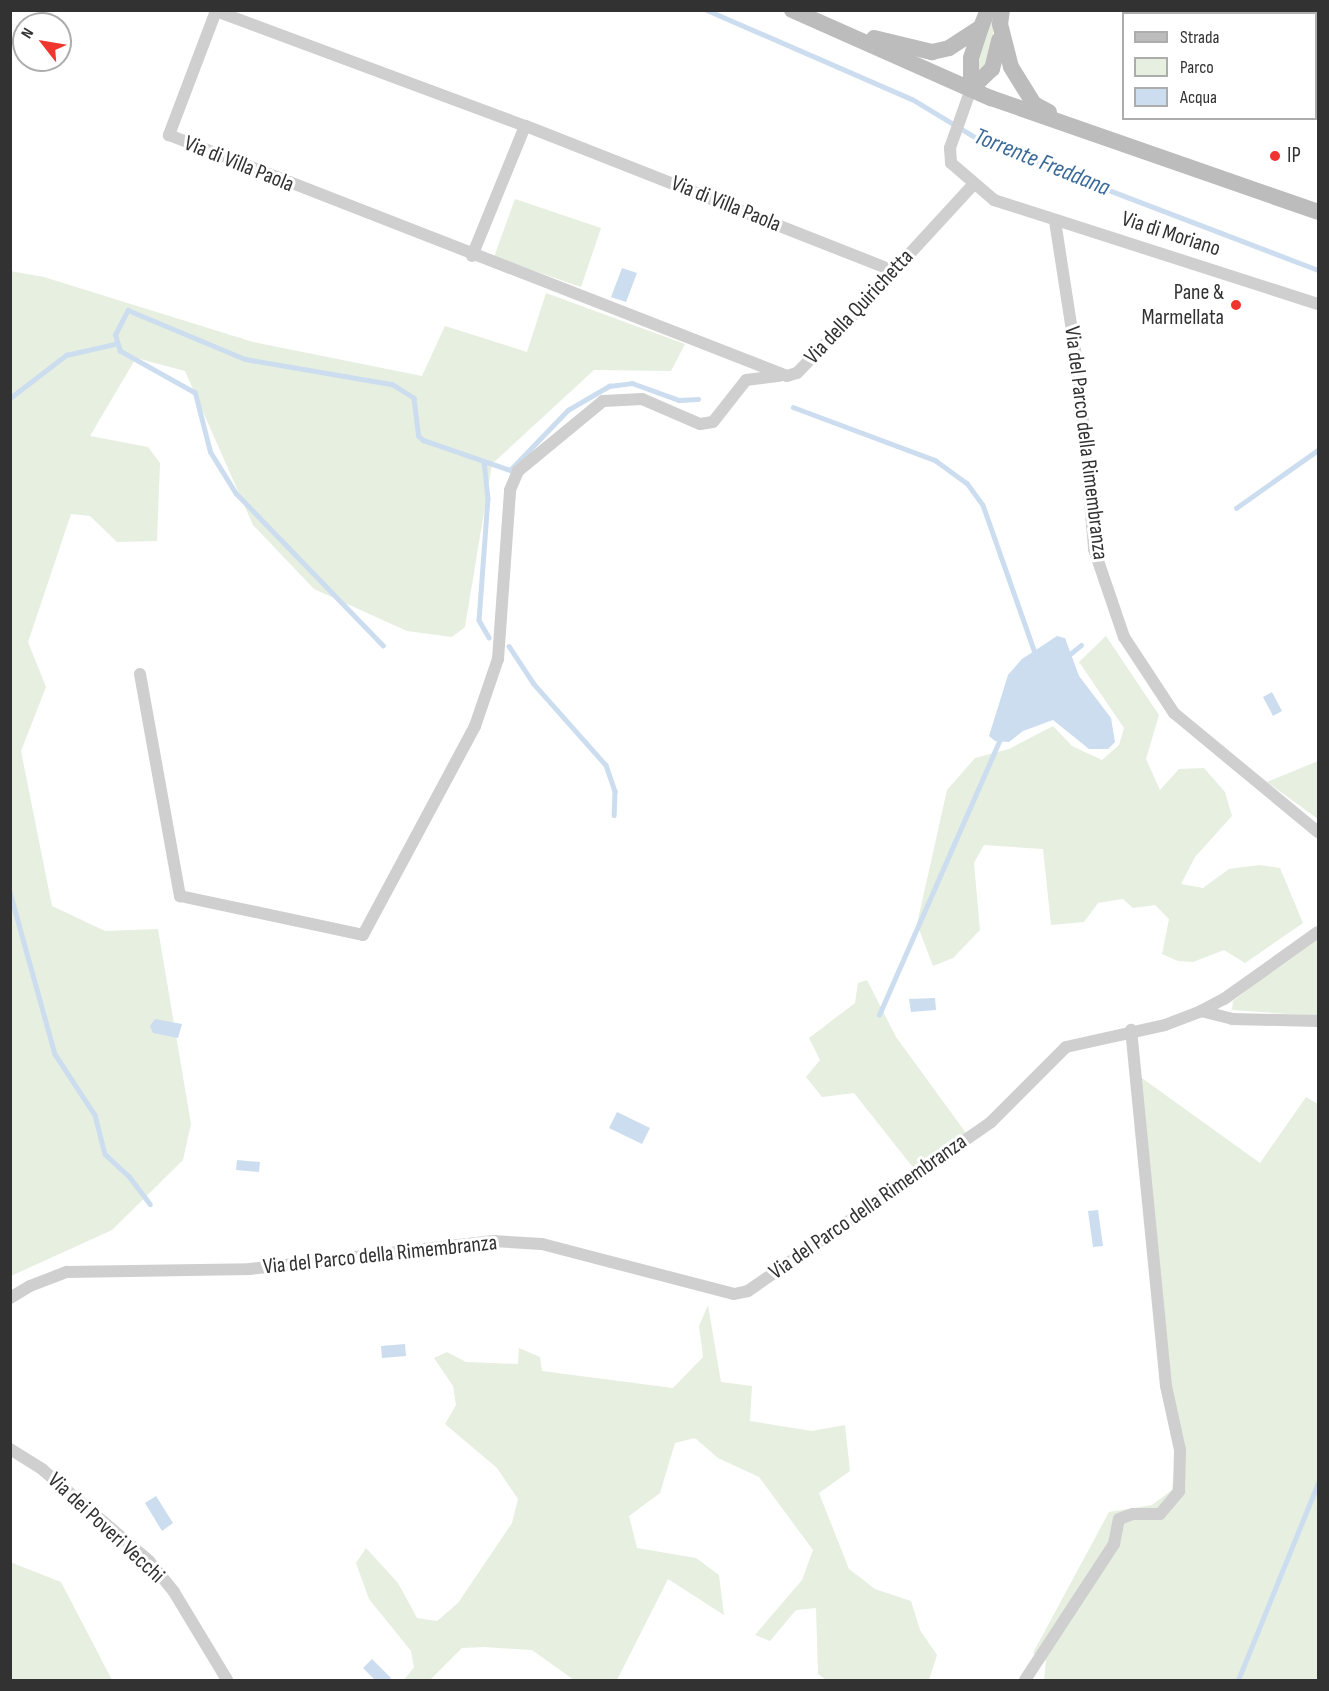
<!DOCTYPE html>
<html>
<head>
<meta charset="utf-8">
<style>
  body { margin:0 }
  #map { position:relative; width:1329px; height:1691px; overflow:hidden; background:#fff; font-family:"Sofia Sans Condensed",sans-serif }
  div>[style] { position:absolute }
  .green>* { inset:0; background:#e6efe0 }
  .water>* { inset:0; background:#ccddef }
  .stream>* { height:4.5px; margin:-2.25px; padding:0 2.25px; transform-origin:2.25px; border-radius:2.25px; background:#ccddef }
  .street>* { height:12px; margin:-6px; padding:0 6px; transform-origin:6px; border-radius:6px; background:#cfcfcf }
  .secondary>* { height:16px; margin:-8px; padding:0 8px; transform-origin:8px; border-radius:8px; background:#bcbcbc }
  .dots>* { width:16px; height:16px; translate:-50% -50%; box-sizing:border-box; border:3px solid #fff; border-radius:50% }
  span { translate:-50% -50%; white-space:nowrap; text-align:center; line-height:1.15; -webkit-text-stroke:6px #fff; paint-order:stroke }
  .poi-label { font-size:22px; color:#323232 }
  .left { translate:0 -50%; text-align:left }
  .right { translate:-100% -50%; text-align:right }
  .street-label { font-size:22px; color:#323232 }
  .water-label { font-size:24px; color:#3a6a9a; font-style:italic }
  .frame { position:absolute; inset:0; border:12px solid #323232; pointer-events:none }
  .legend { position:absolute; left:1122px; top:12px; width:195px; height:108px; box-sizing:border-box; background:#fff; border:2px solid #adadad; margin:0; padding:8px 10px; list-style:none; font-size:18px; color:#323232 }
  .legend li { display:flex; align-items:center; gap:12px; height:30px }
  .legend b { width:30px; border:2px solid #adadad }
  .north { position:absolute; left:12px; top:12px; width:60px; height:60px; box-sizing:border-box; background:#fff; border:2px solid #adadad; border-radius:50%; rotate:301deg; font-size:16px; font-weight:700; line-height:24px; text-align:center; color:#323232 }
  .north::after { content:''; display:block; margin:auto; width:21px; height:27px; background:#ef352d; clip-path:polygon(50% 0,100% 100%,50% 72%,0 100%) }
</style>
</head>
<body>
<div id="map">
  <div class="green">
    <i style="clip-path:polygon(1174px 11px,1318px 11px,1318px 108px,1316px 14px)"></i>
    <i style="clip-path:polygon(995px 13px,991px 59px,978px 74px,977px 51px)"></i>
    <i style="clip-path:polygon(515px 199px,601px 228px,581px 287px,494px 257px)"></i>
    <i style="clip-path:polygon(10px 271px,44px 277px,253px 342px,422px 376px,445px 326px,527px 352px,546px 293px,685px 344px,671px 371px,594px 370px,492px 464px,465px 627px,452px 637px,407px 631px,314px 589px,253px 525px,185px 371px,136px 358px,90px 436px,148px 447px,160px 463px,157px 541px,117px 542px,90px 516px,71px 514px,28px 642px,46px 687px,21px 751px,52px 906px,105px 931px,158px 929px,191px 1124px,183px 1160px,112px 1230px,11px 1276px)"></i>
    <i style="clip-path:polygon(1106px 636px,1159px 715px,1146px 759px,1160px 790px,1179px 769px,1204px 768px,1225px 792px,1232px 816px,1195px 857px,1181px 884px,1203px 888px,1229px 869px,1259px 865px,1280px 868px,1303px 923px,1245px 963px,1224px 950px,1193px 962px,1178px 961px,1162px 954px,1169px 919px,1155px 905px,1133px 908px,1123px 899px,1098px 903px,1084px 922px,1051px 925px,1043px 849px,984px 845px,974px 863px,980px 930px,953px 958px,933px 966px,917px 924px,947px 790px,975px 758px,1009px 749px,1053px 726px,1072px 746px,1102px 760px,1119px 745px,1124px 728px,1079px 662px)"></i>
    <i style="clip-path:polygon(1318px 761px,1318px 819px,1267px 782px)"></i>
    <i style="clip-path:polygon(1318px 935px,1318px 1016px,1232px 1010px,1233px 1001px)"></i>
    <i style="clip-path:polygon(867px 980px,896px 1037px,966px 1133px,915px 1170px,854px 1093px,822px 1097px,806px 1077px,820px 1060px,809px 1038px,855px 1003px,858px 983px)"></i>
    <i style="clip-path:polygon(1139px 1076px,1260px 1163px,1306px 1097px,1318px 1104px,1318px 1680px,1044px 1680px,1046px 1661px,1033px 1653px,1109px 1512px,1152px 1505px,1172px 1490px,1175px 1460px)"></i>
    <i style="clip-path:polygon(708px 1305px,721px 1382px,752px 1386px,750px 1421px,812px 1431px,845px 1425px,850px 1471px,819px 1493px,849px 1569px,875px 1589px,911px 1601px,920px 1630px,937px 1655px,929px 1680px,826px 1680px,818px 1674px,816px 1608px,796px 1610px,770px 1641px,755px 1635px,802px 1580px,813px 1550px,759px 1477px,718px 1458px,695px 1438px,675px 1443px,660px 1493px,629px 1516px,637px 1548px,696px 1558px,719px 1575px,724px 1615px,668px 1579px,617px 1680px,574px 1680px,532px 1650px,484px 1647px,462px 1648px,430px 1680px,404px 1680px,414px 1667px,411px 1651px,369px 1599px,356px 1563px,366px 1548px,398px 1583px,417px 1618px,437px 1621px,458px 1603px,512px 1523px,518px 1499px,497px 1468px,445px 1424px,456px 1405px,453px 1386px,434px 1358px,447px 1352px,466px 1362px,518px 1364px,519px 1348px,540px 1357px,542px 1371px,673px 1388px,703px 1357px,699px 1326px)"></i>
    <i style="clip-path:polygon(10px 1562px,61px 1582px,112px 1680px,11px 1680px)"></i>
  </div>
  <div class="water">
    <i style="clip-path:polygon(622px 268px,637px 273px,626px 302px,611px 297px)"></i>
    <i style="clip-path:polygon(1057px 636px,1065px 638px,1079px 676px,1111px 718px,1115px 742px,1108px 749px,1089px 749px,1053px 720px,1023px 731px,1009px 742px,995px 741px,989px 736px,1008px 675px,1022px 659px)"></i>
    <i style="clip-path:polygon(1272px 692px,1282px 711px,1273px 716px,1263px 697px)"></i>
    <i style="clip-path:polygon(935px 998px,936px 1010px,911px 1012px,909px 999px)"></i>
    <i style="clip-path:polygon(155px 1019px,182px 1024px,178px 1038px,153px 1033px,150px 1026px)"></i>
    <i style="clip-path:polygon(617px 1112px,650px 1128px,642px 1144px,609px 1128px)"></i>
    <i style="clip-path:polygon(237px 1160px,260px 1162px,259px 1172px,236px 1170px)"></i>
    <i style="clip-path:polygon(1098px 1210px,1103px 1246px,1093px 1247px,1088px 1211px)"></i>
    <i style="clip-path:polygon(405px 1344px,406px 1356px,382px 1358px,381px 1346px)"></i>
    <i style="clip-path:polygon(156px 1496px,173px 1523px,162px 1531px,145px 1503px)"></i>
    <i style="clip-path:polygon(372px 1659px,391px 1678px,388px 1680px,375px 1680px,363px 1668px)"></i>
  </div>
  <div class="stream">
    <i style="left:707px;top:10px;width:223px;rotate:23.5deg"></i>
    <i style="left:912px;top:99px;width:83px;rotate:31.2deg"></i>
    <i style="left:983px;top:142px;width:359px;rotate:20.9deg"></i>
    <i style="left:1162px;top:10px;width:7px;rotate:34deg"></i>
    <i style="left:1316px;top:110px;width:4px;rotate:56deg"></i>
    <i style="left:10px;top:398px;width:71px;rotate:-37.5deg"></i>
    <i style="left:66px;top:355px;width:50px;rotate:-12.7deg"></i>
    <i style="left:793px;top:407px;width:152px;rotate:20.5deg"></i>
    <i style="left:935px;top:460px;width:39px;rotate:36deg"></i>
    <i style="left:967px;top:483px;width:27px;rotate:54deg"></i>
    <i style="left:983px;top:505px;width:154px;rotate:70.6deg"></i>
    <i style="left:484px;top:461px;width:37px;rotate:84deg"></i>
    <i style="left:488px;top:498px;width:122px;rotate:94.2deg"></i>
    <i style="left:479px;top:620px;width:20px;rotate:60deg"></i>
    <i style="left:1236px;top:508px;width:100px;rotate:-35.3deg"></i>
    <i style="left:383px;top:646px;width:211px;rotate:-134deg"></i>
    <i style="left:236px;top:494px;width:49px;rotate:-121.8deg"></i>
    <i style="left:210px;top:452px;width:61px;rotate:-104.3deg"></i>
    <i style="left:195px;top:393px;width:86px;rotate:-150.8deg"></i>
    <i style="left:120px;top:351px;width:17px;rotate:-107deg"></i>
    <i style="left:115px;top:335px;width:28px;rotate:-63deg"></i>
    <i style="left:128px;top:310px;width:127px;rotate:22.7deg"></i>
    <i style="left:245px;top:359px;width:149px;rotate:9.7deg"></i>
    <i style="left:392px;top:384px;width:26px;rotate:32deg"></i>
    <i style="left:414px;top:398px;width:38px;rotate:83deg"></i>
    <i style="left:419px;top:436px;width:6px;rotate:45deg"></i>
    <i style="left:423px;top:440px;width:92px;rotate:19deg"></i>
    <i style="left:510px;top:470px;width:83px;rotate:-46deg"></i>
    <i style="left:568px;top:410px;width:48px;rotate:-30.3deg"></i>
    <i style="left:609px;top:386px;width:23px;rotate:-7deg"></i>
    <i style="left:632px;top:383px;width:50px;rotate:19.9deg"></i>
    <i style="left:679px;top:400px;width:19px;rotate:-3deg"></i>
    <i style="left:509px;top:646px;width:45px;rotate:56.7deg"></i>
    <i style="left:534px;top:684px;width:108px;rotate:48.4deg"></i>
    <i style="left:606px;top:765px;width:28px;rotate:71deg"></i>
    <i style="left:615px;top:791px;width:24px;rotate:92deg"></i>
    <i style="left:1070px;top:654px;width:14px;rotate:-39deg"></i>
    <i style="left:10px;top:892px;width:168px;rotate:74.5deg"></i>
    <i style="left:55px;top:1054px;width:73px;rotate:56.7deg"></i>
    <i style="left:95px;top:1115px;width:40px;rotate:75.6deg"></i>
    <i style="left:105px;top:1154px;width:33px;rotate:43deg"></i>
    <i style="left:129px;top:1176px;width:35px;rotate:53deg"></i>
    <i style="left:879px;top:1015px;width:299px;rotate:-66.3deg"></i>
    <i style="left:1238px;top:1680px;width:213px;rotate:-67.9deg"></i>
  </div>
  <div class="street">
    <i style="left:971px;top:89px;width:63px;rotate:109.6deg"></i>
    <i style="left:950px;top:148px;width:15px;rotate:86deg"></i>
    <i style="left:951px;top:163px;width:57px;rotate:40.7deg"></i>
    <i style="left:994px;top:200px;width:340px;rotate:17.8deg"></i>
    <i style="left:1055px;top:221px;width:157px;rotate:81.2deg"></i>
    <i style="left:1079px;top:376px;width:174px;rotate:85deg"></i>
    <i style="left:1094px;top:549px;width:93px;rotate:71.2deg"></i>
    <i style="left:1124px;top:637px;width:91px;rotate:56.7deg"></i>
    <i style="left:1174px;top:713px;width:187px;rotate:39.6deg"></i>
    <i style="left:472px;top:256px;width:140px;rotate:-67.8deg"></i>
    <i style="left:894px;top:271px;width:396px;rotate:-158.5deg"></i>
    <i style="left:525px;top:126px;width:330px;rotate:-159.6deg"></i>
    <i style="left:216px;top:11px;width:133px;rotate:110.8deg"></i>
    <i style="left:169px;top:135px;width:663px;rotate:21.3deg"></i>
    <i style="left:787px;top:376px;width:10px;rotate:-17deg"></i>
    <i style="left:797px;top:373px;width:86px;rotate:-45.9deg"></i>
    <i style="left:857px;top:311px;width:171px;rotate:-47.4deg"></i>
    <i style="left:140px;top:674px;width:226px;rotate:79.8deg"></i>
    <i style="left:180px;top:896px;width:187px;rotate:12deg"></i>
    <i style="left:363px;top:935px;width:237px;rotate:-61.8deg"></i>
    <i style="left:475px;top:726px;width:71px;rotate:-71.1deg"></i>
    <i style="left:498px;top:659px;width:169px;rotate:-85.9deg"></i>
    <i style="left:510px;top:490px;width:21px;rotate:-67deg"></i>
    <i style="left:518px;top:471px;width:110px;rotate:-39.5deg"></i>
    <i style="left:603px;top:401px;width:39px;rotate:-3deg"></i>
    <i style="left:642px;top:399px;width:63px;rotate:23.3deg"></i>
    <i style="left:700px;top:424px;width:13px;rotate:-9deg"></i>
    <i style="left:713px;top:422px;width:53px;rotate:-51.8deg"></i>
    <i style="left:746px;top:380px;width:34px;rotate:-7deg"></i>
    <i style="left:1201px;top:1011px;width:32px;rotate:14deg"></i>
    <i style="left:1232px;top:1019px;width:86px;rotate:1.3deg"></i>
    <i style="left:10px;top:1298px;width:23px;rotate:-31deg"></i>
    <i style="left:30px;top:1286px;width:40px;rotate:-21deg"></i>
    <i style="left:67px;top:1272px;width:183px;rotate:-0.9deg"></i>
    <i style="left:250px;top:1269px;width:245px;rotate:-6.6deg"></i>
    <i style="left:493px;top:1241px;width:49px;rotate:3.5deg"></i>
    <i style="left:542px;top:1244px;width:198px;rotate:14.6deg"></i>
    <i style="left:734px;top:1294px;width:14px;rotate:-12deg"></i>
    <i style="left:748px;top:1291px;width:296px;rotate:-34.8deg"></i>
    <i style="left:991px;top:1122px;width:106px;rotate:-45deg"></i>
    <i style="left:1066px;top:1047px;width:101px;rotate:-12.5deg"></i>
    <i style="left:1165px;top:1025px;width:39px;rotate:-21deg"></i>
    <i style="left:1201px;top:1011px;width:26px;rotate:-28deg"></i>
    <i style="left:1224px;top:999px;width:115px;rotate:-35.5deg"></i>
    <i style="left:10px;top:1449px;width:39px;rotate:32deg"></i>
    <i style="left:43px;top:1470px;width:140px;rotate:40.6deg"></i>
    <i style="left:149px;top:1561px;width:40px;rotate:51deg"></i>
    <i style="left:174px;top:1592px;width:103px;rotate:58.9deg"></i>
    <i style="left:1025px;top:1680px;width:163px;rotate:-56.8deg"></i>
    <i style="left:1114px;top:1544px;width:25px;rotate:-79deg"></i>
    <i style="left:1119px;top:1519px;width:15px;rotate:-20deg"></i>
    <i style="left:1133px;top:1514px;width:27px"></i>
    <i style="left:1160px;top:1514px;width:30px;rotate:-50deg"></i>
    <i style="left:1179px;top:1491px;width:41px;rotate:-88.6deg"></i>
    <i style="left:1180px;top:1450px;width:66px;rotate:-102.3deg"></i>
    <i style="left:1166px;top:1386px;width:358px;rotate:-95.6deg"></i>
  </div>
  <div class="secondary">
    <i style="left:792px;top:10px;width:218px;rotate:23.9deg"></i>
    <i style="left:991px;top:98px;width:346px;rotate:19.2deg"></i>
    <i style="left:1002px;top:10px;width:14px;rotate:98deg"></i>
    <i style="left:1000px;top:24px;width:44px;rotate:75.7deg"></i>
    <i style="left:1011px;top:67px;width:44px;rotate:58.1deg"></i>
    <i style="left:1034px;top:104px;width:17px;rotate:28deg"></i>
    <i style="left:874px;top:38px;width:60px;rotate:13.6deg"></i>
    <i style="left:932px;top:52px;width:17px;rotate:-13deg"></i>
    <i style="left:949px;top:48px;width:38px;rotate:-33deg"></i>
    <i style="left:981px;top:27px;width:18px;rotate:-68deg"></i>
    <i style="left:971px;top:89px;width:29px;rotate:-44deg"></i>
    <i style="left:992px;top:69px;width:30px;rotate:-76deg"></i>
    <i style="left:971px;top:89px;width:31px;rotate:-90deg"></i>
    <i style="left:971px;top:58px;width:33px;rotate:-72deg"></i>
  </div>
  <div class="dots">
    <i style="left:1275px;top:156px;background:#ef352d"></i>
    <i style="left:1236px;top:305px;background:#ef352d"></i>
  </div>
  <div class="poi-label">
    <span class="left" style="left:1287px;top:156px">IP</span>
    <span class="right" style="left:1224px;top:305px">Pane &amp;<br>Marmellata</span>
  </div>
  <div class="street-label">
    <span style="left:239px;top:164px;rotate:22deg">Via di Villa Paola</span>
    <span style="left:726px;top:204px;rotate:22deg">Via di Villa Paola</span>
    <span style="left:1171px;top:234px;rotate:18deg">Via di Moriano</span>
    <span style="left:859px;top:307px;rotate:-47deg">Via della Quirichetta</span>
    <span style="left:1086px;top:443px;rotate:83deg">Via del Parco della Rimembranza</span>
    <span style="left:868px;top:1207px;rotate:-35deg">Via del Parco della Rimembranza</span>
    <span style="left:380px;top:1255px;rotate:-6deg">Via del Parco della Rimembranza</span>
    <span style="left:106px;top:1528px;rotate:43deg">Via dei Poveri Vecchi</span>
  </div>
  <div class="water-label">
    <span style="left:1042px;top:162px;rotate:22deg">Torrente Freddana</span>
  </div>
  <div class="frame"></div>
  <ul class="legend">
  <li><b style="height:8px;background:#bcbcbc"></b>Strada</li>
  <li><b style="height:16px;background:#e6efe0"></b>Parco</li>
  <li><b style="height:16px;background:#ccddef"></b>Acqua</li>
  </ul>
  <div class="north">N</div>
</div>
</body>
</html>
